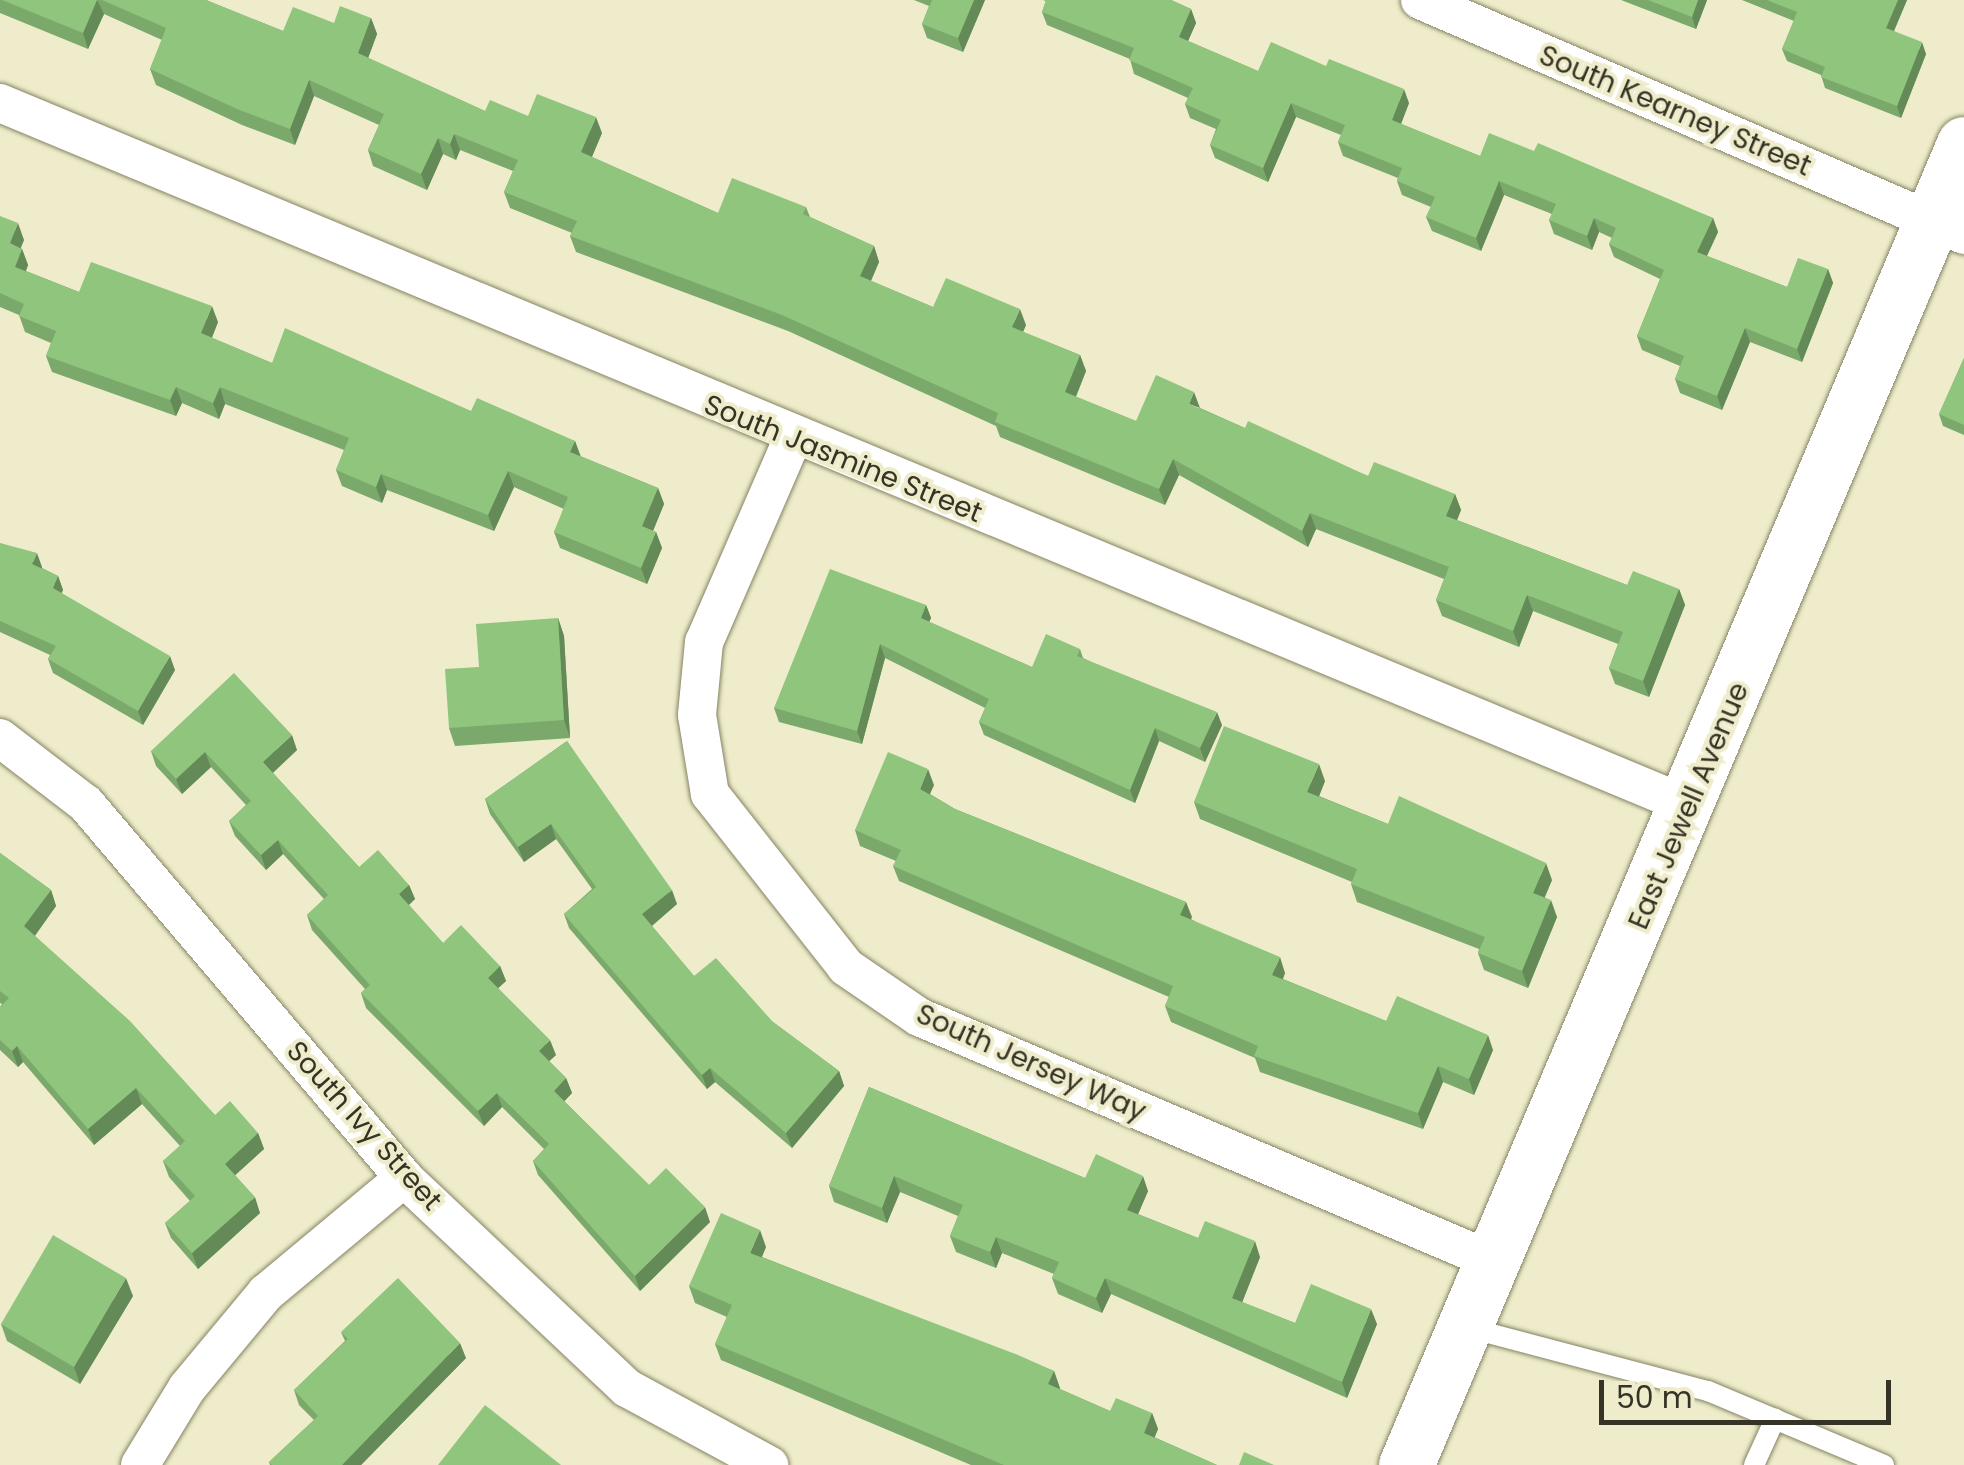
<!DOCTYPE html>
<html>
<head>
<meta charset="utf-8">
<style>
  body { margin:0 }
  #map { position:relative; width:1964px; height:1465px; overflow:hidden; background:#eeecca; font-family:Poppins,sans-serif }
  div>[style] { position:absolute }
  .roads { filter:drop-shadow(0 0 2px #858364) drop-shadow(0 0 2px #858364) }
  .lane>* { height:20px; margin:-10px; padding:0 10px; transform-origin:10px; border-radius:10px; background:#fff }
  .street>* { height:38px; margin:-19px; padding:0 19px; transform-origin:19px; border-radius:19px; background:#fff }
  .secondary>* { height:55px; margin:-27.5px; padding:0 27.5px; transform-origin:27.5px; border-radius:27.5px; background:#fff }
  .wall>* { inset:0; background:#7ba96c }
  .shaded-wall>* { inset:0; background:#648a58 }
  .building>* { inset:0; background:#8fc57d }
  span { translate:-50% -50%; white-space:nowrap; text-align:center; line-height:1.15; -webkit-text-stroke:8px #eeecca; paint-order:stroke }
  .street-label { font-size:28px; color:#353326 }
  .scale { position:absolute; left:1599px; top:1380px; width:292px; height:45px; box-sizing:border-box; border:5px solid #353326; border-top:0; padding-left:12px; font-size:30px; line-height:35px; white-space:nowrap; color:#353326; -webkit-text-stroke:8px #eeecca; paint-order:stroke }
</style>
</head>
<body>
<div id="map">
  <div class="roads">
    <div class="lane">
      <i style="left:1465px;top:1327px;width:251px;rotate:14.8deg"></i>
      <i style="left:1708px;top:1391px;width:191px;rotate:22.8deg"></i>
      <i style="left:1754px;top:1465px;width:51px;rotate:-65.5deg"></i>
    </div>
    <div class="street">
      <i style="left:1420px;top:0;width:593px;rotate:23.36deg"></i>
      <i style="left:0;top:103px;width:1830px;rotate:22.59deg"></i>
      <i style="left:792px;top:440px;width:220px;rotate:113.5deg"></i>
      <i style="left:704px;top:642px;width:73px;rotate:95.5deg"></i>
      <i style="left:697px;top:715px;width:80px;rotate:80.7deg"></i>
      <i style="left:710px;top:794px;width:220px;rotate:51.8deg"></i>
      <i style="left:846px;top:967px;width:88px;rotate:34.4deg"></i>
      <i style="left:919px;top:1017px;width:624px;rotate:23.03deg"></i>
      <i style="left:0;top:738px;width:108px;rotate:37.5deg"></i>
      <i style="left:86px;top:804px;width:491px;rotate:49.6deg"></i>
      <i style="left:404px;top:1178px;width:306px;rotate:43.3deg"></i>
      <i style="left:627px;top:1388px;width:162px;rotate:28.5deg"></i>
      <i style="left:140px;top:1465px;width:90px;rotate:-58.6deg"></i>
      <i style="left:187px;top:1388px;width:124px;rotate:-50.3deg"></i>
      <i style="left:266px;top:1293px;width:180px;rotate:-39.8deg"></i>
    </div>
    <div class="secondary">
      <i style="left:1406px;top:1465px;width:1434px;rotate:-67.1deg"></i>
    </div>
  </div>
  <div class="wall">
    <i style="clip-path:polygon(0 0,206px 0,283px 31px,371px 18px,377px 34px,368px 58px,485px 111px,528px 116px,602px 133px,592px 157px,718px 213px,806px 207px,810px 217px,874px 246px,879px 262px,871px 281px,933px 307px,1026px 325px,1023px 332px,1080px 355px,1086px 371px,1076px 397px,1136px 421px,1200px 408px,1245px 428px,1368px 476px,1455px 494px,1461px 510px,1457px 520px,1627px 585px,1679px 589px,1685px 605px,1649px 697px,1615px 684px,1609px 668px,1618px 644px,1533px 611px,1519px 647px,1442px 616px,1436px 600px,1444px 579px,1316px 529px,1308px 547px,1179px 475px,1165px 505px,1000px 437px,996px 426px,788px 331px,576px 252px,570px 236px,572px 233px,510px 208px,504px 192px,513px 171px,460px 150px,456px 160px,443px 154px,427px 190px,373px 166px,368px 150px,379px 125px,314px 96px,295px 145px,242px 125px,156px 85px,150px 69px,162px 40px,104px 14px,88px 49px,0 13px)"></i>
    <i style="clip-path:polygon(914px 0,985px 0,963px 52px,927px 38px,922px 24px,929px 6px)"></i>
    <i style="clip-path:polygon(1043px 0,1171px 0,1191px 9px,1196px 23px,1188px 41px,1258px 71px,1409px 103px,1401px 124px,1480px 156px,1534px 151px,1713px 218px,1718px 232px,1707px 256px,1787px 287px,1828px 269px,1833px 283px,1802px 362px,1750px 342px,1722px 410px,1680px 393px,1675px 379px,1680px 366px,1642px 350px,1637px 336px,1660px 279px,1614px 257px,1609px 244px,1612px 238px,1599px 232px,1592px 250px,1554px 234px,1549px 220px,1552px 214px,1504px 195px,1481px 251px,1432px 231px,1426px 217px,1431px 207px,1402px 195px,1397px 181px,1398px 178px,1343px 156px,1338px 142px,1341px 135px,1296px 117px,1268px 182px,1215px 158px,1210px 145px,1216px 129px,1190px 118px,1185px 104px,1188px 98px,1134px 74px,1130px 59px,1047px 25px,1042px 12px,1046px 1px)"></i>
    <i style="clip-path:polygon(1621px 0,1707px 0,1696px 29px)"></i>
    <i style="clip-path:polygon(1742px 0,1907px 0,1894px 31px,1926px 54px,1901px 118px,1825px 88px,1821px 75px,1787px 61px,1782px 49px,1794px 21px)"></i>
    <i style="clip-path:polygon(0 216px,24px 240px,21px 248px,22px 249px,28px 265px,26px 271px,79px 292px,218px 322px,212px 338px,272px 363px,471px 411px,575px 441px,580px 456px,658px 488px,664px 504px,653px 531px,656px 532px,662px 548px,647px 584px,560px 548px,554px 532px,564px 509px,514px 487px,494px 531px,387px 490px,382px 503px,342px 486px,336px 470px,344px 450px,225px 404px,219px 419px,182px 403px,176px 416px,52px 372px,46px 356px,51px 343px,25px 332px,19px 315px,0 307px)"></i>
    <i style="clip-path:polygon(1964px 358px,1964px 435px,1943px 426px,1939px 414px)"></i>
    <i style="clip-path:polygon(0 543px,42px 567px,42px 568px,58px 576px,63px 590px,61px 593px,175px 670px,143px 725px,53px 673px,48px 659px,50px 655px,0 632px)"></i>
    <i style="clip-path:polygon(926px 605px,931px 618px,929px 622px,1032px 667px,1080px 649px,1083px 658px,1222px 725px,1205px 762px,1159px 741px,1135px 803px,984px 735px,979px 722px,985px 708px,885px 658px,862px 744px,779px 722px,774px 708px)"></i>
    <i style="clip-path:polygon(558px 618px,564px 636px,570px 738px,455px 746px,449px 728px)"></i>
    <i style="clip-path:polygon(567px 741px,677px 904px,652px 926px,694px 976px,773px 1022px,839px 1071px,844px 1086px,792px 1148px,715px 1082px,707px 1089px,569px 928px,564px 914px,592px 889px,556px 839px,524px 862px,490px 814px,485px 799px)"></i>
    <i style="clip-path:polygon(297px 750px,273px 773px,359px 867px,409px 885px,415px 899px,409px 905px,443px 943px,500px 966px,506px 981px,498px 988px,556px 1055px,549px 1061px,566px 1078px,572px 1093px,564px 1101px,649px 1185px,710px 1222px,640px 1291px,538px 1175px,533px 1161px,544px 1149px,502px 1107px,484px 1126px,366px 1008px,361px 993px,365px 989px,312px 930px,307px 915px,324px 899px,283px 854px,266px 870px,235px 836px,229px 821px,246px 805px,211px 767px,182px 794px,156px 766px,151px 751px)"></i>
    <i style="clip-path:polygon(1325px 781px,1319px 796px,1388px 824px,1552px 880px,1545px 897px,1557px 917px,1528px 988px,1484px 970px,1478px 953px,1479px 949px,1357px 902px,1351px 884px,1352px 882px,1200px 819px,1194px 802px)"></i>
    <i style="clip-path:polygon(934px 785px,930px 794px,955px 809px,1186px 902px,1191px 919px,1285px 973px,1283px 979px,1386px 1021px,1493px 1050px,1474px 1095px,1443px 1082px,1423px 1129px,1260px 1072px,1255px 1058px,1171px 1022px,1165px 1006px,1169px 997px,899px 881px,893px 866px,896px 861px,860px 846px,855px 830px)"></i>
    <i style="clip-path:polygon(0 853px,51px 890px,56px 906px,35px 936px,215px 1115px,258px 1133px,264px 1149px,235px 1175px,260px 1213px,198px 1269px,171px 1238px,165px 1223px,190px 1201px,169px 1177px,163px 1161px,180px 1146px,142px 1104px,94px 1145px,23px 1062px,18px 1067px,0 1050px,0 1007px,2px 1004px,0 1003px)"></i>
    <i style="clip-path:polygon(869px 1087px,1085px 1178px,1148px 1191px,1138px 1214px,1198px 1238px,1260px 1257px,1242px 1302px,1295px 1323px,1377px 1324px,1347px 1398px,1111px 1294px,1102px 1313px,1058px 1294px,1052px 1278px,1054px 1274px,1002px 1253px,996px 1268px,956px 1252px,950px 1236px,958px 1216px,900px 1192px,887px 1223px,834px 1202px,829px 1186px)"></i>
    <i style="clip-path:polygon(766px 1247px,762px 1257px,1054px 1371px,1060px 1389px,1110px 1411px,1152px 1413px,1158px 1429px,1154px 1437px,1217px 1465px,971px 1465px,721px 1360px,715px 1344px,727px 1317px,695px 1303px,689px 1286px)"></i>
    <i style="clip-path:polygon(133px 1296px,80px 1384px,7px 1341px,1px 1324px)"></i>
    <i style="clip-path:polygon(341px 1332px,466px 1358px,361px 1465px,270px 1465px,269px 1462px,314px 1420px,299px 1405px,294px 1390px,345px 1341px)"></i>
  </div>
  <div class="shaded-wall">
    <i style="clip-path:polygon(97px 0,104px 14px,88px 49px,83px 33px)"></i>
    <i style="clip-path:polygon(974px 0,985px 0,963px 52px,958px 38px)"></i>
    <i style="clip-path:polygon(1698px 0,1707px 0,1696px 29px,1692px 17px)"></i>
    <i style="clip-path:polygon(1898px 0,1907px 0,1890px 40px,1886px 28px)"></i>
    <i style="clip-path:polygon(1191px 9px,1196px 23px,1184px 50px,1179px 37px)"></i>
    <i style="clip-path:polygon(371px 18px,377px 34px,364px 69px,358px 53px)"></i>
    <i style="clip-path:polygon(1922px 42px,1926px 54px,1901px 118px,1897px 106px)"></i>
    <i style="clip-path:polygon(309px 80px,314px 96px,295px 145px,290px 129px)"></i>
    <i style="clip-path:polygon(1404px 89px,1409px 103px,1397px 134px,1392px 120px)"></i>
    <i style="clip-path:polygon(1291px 103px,1296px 117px,1268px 182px,1263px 168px)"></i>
    <i style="clip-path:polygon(596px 117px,602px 133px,587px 168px,581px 152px)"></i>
    <i style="clip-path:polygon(454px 134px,460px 150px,456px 160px,450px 144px)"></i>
    <i style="clip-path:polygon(438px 138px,443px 154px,427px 190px,421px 174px)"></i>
    <i style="clip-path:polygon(1499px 181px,1504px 195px,1481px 251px,1476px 238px)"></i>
    <i style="clip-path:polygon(1594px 218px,1599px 232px,1592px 250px,1587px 236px)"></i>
    <i style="clip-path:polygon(1713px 218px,1718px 232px,1702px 266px,1697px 252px)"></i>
    <i style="clip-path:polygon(18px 223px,24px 240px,15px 259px,10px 243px)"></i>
    <i style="clip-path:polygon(874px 246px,879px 262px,866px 292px,860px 276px)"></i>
    <i style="clip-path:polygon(22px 249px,28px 265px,21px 283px,15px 267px)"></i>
    <i style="clip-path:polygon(1828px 269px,1833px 283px,1802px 362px,1797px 349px)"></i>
    <i style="clip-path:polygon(212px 306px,218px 322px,207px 349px,201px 333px)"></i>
    <i style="clip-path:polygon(1020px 309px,1026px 325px,1018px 343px,1012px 327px)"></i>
    <i style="clip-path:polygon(1745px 328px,1750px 342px,1722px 410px,1717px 396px)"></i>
    <i style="clip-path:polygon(1080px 355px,1086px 371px,1071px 408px,1065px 392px)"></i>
    <i style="clip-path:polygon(176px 387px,182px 403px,176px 416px,170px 400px)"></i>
    <i style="clip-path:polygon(220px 387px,225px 404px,219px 419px,213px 403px)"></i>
    <i style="clip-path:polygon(1194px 392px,1200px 408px,1189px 404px)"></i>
    <i style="clip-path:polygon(575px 441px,581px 457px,570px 452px)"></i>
    <i style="clip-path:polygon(1173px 459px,1179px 475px,1165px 505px,1159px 489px)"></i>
    <i style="clip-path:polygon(508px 471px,514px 487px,494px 531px,488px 515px)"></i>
    <i style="clip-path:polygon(381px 474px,387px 490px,382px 503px,376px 487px)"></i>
    <i style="clip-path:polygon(658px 488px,664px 504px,648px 543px,642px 526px)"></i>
    <i style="clip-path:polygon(1455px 494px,1461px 510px,1452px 532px,1446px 516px)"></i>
    <i style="clip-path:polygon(1310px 513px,1316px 529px,1308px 547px,1302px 531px)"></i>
    <i style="clip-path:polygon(656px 532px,662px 548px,647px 584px,641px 568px)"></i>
    <i style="clip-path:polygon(37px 553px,42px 567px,37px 578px,32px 564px)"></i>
    <i style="clip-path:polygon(58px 576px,63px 590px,58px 602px,53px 588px)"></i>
    <i style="clip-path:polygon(1679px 589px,1685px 605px,1649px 697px,1643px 681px)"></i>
    <i style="clip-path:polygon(1527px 595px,1533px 611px,1519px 647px,1513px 631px)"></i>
    <i style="clip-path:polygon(926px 605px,931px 618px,925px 631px,921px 618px)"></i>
    <i style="clip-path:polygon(558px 618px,564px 636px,570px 738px,564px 720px)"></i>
    <i style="clip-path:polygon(880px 644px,885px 658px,862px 744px,857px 731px)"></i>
    <i style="clip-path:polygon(170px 656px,175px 670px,143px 725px,138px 711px)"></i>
    <i style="clip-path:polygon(1217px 712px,1222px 725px,1205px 762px,1200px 748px)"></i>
    <i style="clip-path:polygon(1155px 728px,1159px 741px,1135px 803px,1130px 790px)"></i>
    <i style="clip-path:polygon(292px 735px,297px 750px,268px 777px,263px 762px)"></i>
    <i style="clip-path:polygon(205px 752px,211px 767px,182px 794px,176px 779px)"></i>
    <i style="clip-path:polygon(1319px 764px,1325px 781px,1314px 809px,1307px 792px)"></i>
    <i style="clip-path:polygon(928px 769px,934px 785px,925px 804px,920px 789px)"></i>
    <i style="clip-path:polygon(551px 824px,556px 839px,524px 862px,518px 847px)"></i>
    <i style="clip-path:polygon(278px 840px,283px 854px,266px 870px,261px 855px)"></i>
    <i style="clip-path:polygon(1546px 863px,1552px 880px,1539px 910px,1533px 893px)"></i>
    <i style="clip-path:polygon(409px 885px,415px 899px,404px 909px,399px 894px)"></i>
    <i style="clip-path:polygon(51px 890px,56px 906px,30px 942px,24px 926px)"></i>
    <i style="clip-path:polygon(672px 890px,677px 904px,648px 929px,642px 914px)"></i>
    <i style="clip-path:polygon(1551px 900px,1557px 917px,1528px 988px,1522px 971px)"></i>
    <i style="clip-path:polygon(1186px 902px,1192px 917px,1186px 930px,1180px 915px)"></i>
    <i style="clip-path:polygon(1280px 957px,1285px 973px,1278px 990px,1272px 975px)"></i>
    <i style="clip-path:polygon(500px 966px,506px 981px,494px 992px,488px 978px)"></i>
    <i style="clip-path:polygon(1488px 1035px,1493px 1050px,1474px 1095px,1469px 1079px)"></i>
    <i style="clip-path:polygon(550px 1040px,556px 1055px,544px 1066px,539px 1051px)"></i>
    <i style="clip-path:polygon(17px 1046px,23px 1062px,18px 1067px,12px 1051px)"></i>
    <i style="clip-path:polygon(1438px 1066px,1443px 1082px,1423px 1129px,1418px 1113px)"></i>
    <i style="clip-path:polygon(710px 1068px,715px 1082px,707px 1089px,702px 1075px)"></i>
    <i style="clip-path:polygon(839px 1071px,844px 1086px,792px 1148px,786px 1133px)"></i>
    <i style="clip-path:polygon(566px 1078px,572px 1093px,560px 1106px,554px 1091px)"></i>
    <i style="clip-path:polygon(136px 1088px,142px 1104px,94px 1145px,88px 1129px)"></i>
    <i style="clip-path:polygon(497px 1093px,502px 1107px,484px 1126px,478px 1111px)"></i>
    <i style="clip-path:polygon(258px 1133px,264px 1149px,231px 1179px,225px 1164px)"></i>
    <i style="clip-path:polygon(894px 1176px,900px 1192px,887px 1223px,882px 1208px)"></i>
    <i style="clip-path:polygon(1143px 1176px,1148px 1191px,1133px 1226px,1127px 1210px)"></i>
    <i style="clip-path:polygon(255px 1197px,260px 1213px,198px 1269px,192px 1253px)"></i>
    <i style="clip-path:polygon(705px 1207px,710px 1222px,640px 1291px,635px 1276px)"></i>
    <i style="clip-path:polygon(760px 1230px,766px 1247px,756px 1270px,750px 1253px)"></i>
    <i style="clip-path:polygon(996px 1237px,1002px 1253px,996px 1268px,990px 1252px)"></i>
    <i style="clip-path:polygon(1255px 1241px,1260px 1257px,1238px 1313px,1232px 1298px)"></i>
    <i style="clip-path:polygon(126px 1278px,133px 1296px,80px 1384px,74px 1367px)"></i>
    <i style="clip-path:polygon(1105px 1278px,1111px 1294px,1102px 1313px,1096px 1298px)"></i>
    <i style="clip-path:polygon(1371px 1309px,1377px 1324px,1347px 1398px,1342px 1382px)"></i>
    <i style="clip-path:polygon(460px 1343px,466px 1358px,361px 1465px,342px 1465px)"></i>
    <i style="clip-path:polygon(1054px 1371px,1060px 1388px,1054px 1400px,1048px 1384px)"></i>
    <i style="clip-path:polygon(1152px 1413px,1158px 1429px,1150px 1449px,1144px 1433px)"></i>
  </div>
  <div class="building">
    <i style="clip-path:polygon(2px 0,97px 0,83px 33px)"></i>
    <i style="clip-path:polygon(102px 0,206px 0,283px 31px,293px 7px,334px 23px,340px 6px,371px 18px,358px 53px,485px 111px,490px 100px,528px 116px,537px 94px,596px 117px,581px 152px,718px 213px,732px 178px,806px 207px,803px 214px,874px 246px,860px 276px,933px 307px,946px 278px,1020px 309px,1012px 327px,1080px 355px,1065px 392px,1136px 421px,1156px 375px,1194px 392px,1189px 404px,1245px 428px,1248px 421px,1368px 476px,1374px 462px,1455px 494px,1446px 516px,1627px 585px,1633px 571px,1679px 589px,1643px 681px,1609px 668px,1623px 632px,1527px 595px,1513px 631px,1436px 600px,1449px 567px,1310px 513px,1302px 531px,1173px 459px,1159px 489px,995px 422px,998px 413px,782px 315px,570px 236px,577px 221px,504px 192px,518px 160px,454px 134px,450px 144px,438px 138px,421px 174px,368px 150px,384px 114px,309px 80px,290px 129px,237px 109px,150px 69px,166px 28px)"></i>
    <i style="clip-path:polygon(932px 0,974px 0,958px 38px,922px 24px)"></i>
    <i style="clip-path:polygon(1046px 0,1171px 0,1191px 9px,1179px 37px,1258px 71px,1271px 42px,1326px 66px,1329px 59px,1404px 89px,1392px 120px,1480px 156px,1489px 133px,1534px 151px,1538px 143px,1713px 218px,1697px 252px,1787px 287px,1798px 258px,1828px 269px,1797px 349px,1745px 328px,1717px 396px,1675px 379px,1684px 356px,1637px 336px,1664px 270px,1609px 244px,1616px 228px,1594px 218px,1587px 236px,1549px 220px,1556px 204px,1499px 181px,1476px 238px,1426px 217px,1435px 197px,1397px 181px,1402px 168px,1338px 142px,1345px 125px,1291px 103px,1263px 168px,1210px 145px,1221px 120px,1185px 104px,1193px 88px,1129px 60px,1134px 48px,1042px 12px)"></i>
    <i style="clip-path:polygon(1648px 0,1698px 0,1692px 17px)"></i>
    <i style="clip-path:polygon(1767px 0,1898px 0,1886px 28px,1922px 42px,1897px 106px,1821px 77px,1825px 67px,1782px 49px,1797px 12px)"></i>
    <i style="clip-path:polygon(0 216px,18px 223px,10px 243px,22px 249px,15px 267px,79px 292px,91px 262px,212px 306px,201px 333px,272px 363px,285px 328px,471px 411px,477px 398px,575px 441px,570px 452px,658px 488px,642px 526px,656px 532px,641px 568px,554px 532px,568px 497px,508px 471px,488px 515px,381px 474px,376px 487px,336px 470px,349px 438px,220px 387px,213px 403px,176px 387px,170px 400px,46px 356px,56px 331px,19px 316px,24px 304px,0 293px)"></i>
    <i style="clip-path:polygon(1964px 358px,1964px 425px,1939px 414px)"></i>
    <i style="clip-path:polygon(0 543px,37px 553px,32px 564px,58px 576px,53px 588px,170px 656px,138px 711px,48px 659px,56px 646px,0 621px)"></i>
    <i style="clip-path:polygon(830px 569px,926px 605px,921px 618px,1032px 667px,1046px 634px,1080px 649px,1077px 656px,1217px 712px,1200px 748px,1155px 728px,1130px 790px,979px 722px,989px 699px,880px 644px,857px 731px,774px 708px)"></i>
    <i style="clip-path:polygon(558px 618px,564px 720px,449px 728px,445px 669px,479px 667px,476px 624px)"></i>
    <i style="clip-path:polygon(234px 673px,292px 735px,263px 762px,359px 867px,378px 850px,409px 885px,399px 894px,443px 943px,461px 925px,500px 966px,488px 978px,550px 1040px,539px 1051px,566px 1078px,554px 1091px,649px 1185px,666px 1168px,705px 1207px,635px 1276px,533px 1161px,549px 1144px,497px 1093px,478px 1111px,361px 993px,370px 985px,307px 915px,328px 895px,278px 840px,261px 855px,229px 821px,251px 801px,205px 752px,176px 779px,151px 751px)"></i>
    <i style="clip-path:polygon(1224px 726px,1319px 764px,1307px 792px,1388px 824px,1399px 796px,1546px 863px,1533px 893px,1551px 900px,1522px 971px,1478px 953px,1485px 937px,1351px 884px,1357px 869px,1194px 802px)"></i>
    <i style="clip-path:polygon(567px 741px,672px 890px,642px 914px,694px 976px,716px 958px,773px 1022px,839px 1071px,786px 1133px,710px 1068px,702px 1075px,564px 914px,596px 887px,551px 824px,518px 847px,485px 799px)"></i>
    <i style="clip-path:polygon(888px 752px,928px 769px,920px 789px,955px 809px,1186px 902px,1180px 915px,1280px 957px,1272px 975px,1386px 1021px,1397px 996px,1488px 1035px,1469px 1079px,1438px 1066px,1418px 1113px,1254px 1056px,1258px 1046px,1165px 1006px,1173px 986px,893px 866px,901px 850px,855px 830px)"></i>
    <i style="clip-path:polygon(0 853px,51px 890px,24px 926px,130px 1021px,215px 1115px,230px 1101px,258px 1133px,225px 1164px,255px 1197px,192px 1253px,165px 1223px,195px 1196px,163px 1161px,185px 1141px,136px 1088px,88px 1129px,17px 1046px,12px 1051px,0 1040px,0 1007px,9px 998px,0 991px)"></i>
    <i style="clip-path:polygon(869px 1087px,1085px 1178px,1096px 1154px,1143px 1176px,1127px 1210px,1198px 1238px,1205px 1221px,1255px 1241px,1232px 1298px,1295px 1323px,1311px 1284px,1371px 1309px,1342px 1382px,1105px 1278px,1096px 1298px,1052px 1278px,1059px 1262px,996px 1237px,990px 1252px,950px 1236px,963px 1205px,894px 1176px,882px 1208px,829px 1186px)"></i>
    <i style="clip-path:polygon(721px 1213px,760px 1230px,750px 1253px,1018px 1355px,1054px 1371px,1048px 1384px,1110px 1411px,1116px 1398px,1152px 1413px,1144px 1433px,1217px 1465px,1004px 1465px,715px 1344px,732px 1305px,689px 1286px)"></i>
    <i style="clip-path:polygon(53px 1235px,126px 1278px,74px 1367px,1px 1324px)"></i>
    <i style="clip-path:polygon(398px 1278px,460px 1343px,342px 1465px,272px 1465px,269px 1462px,318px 1416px,294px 1390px,348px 1339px,341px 1332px)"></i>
    <i style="clip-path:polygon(485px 1405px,561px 1465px,438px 1465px)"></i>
    <i style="clip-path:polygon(1244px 1452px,1274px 1465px,1239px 1465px)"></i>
  </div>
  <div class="street-label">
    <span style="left:1675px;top:111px;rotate:23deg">South Kearney Street</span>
    <span style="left:843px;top:459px;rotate:22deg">South Jasmine Street</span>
    <span style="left:1689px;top:806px;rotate:-67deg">East Jewell Avenue</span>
    <span style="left:1031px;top:1063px;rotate:24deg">South Jersey Way</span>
    <span style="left:364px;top:1126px;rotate:48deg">South Ivy Street</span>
  </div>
  <div class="scale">50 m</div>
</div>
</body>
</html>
